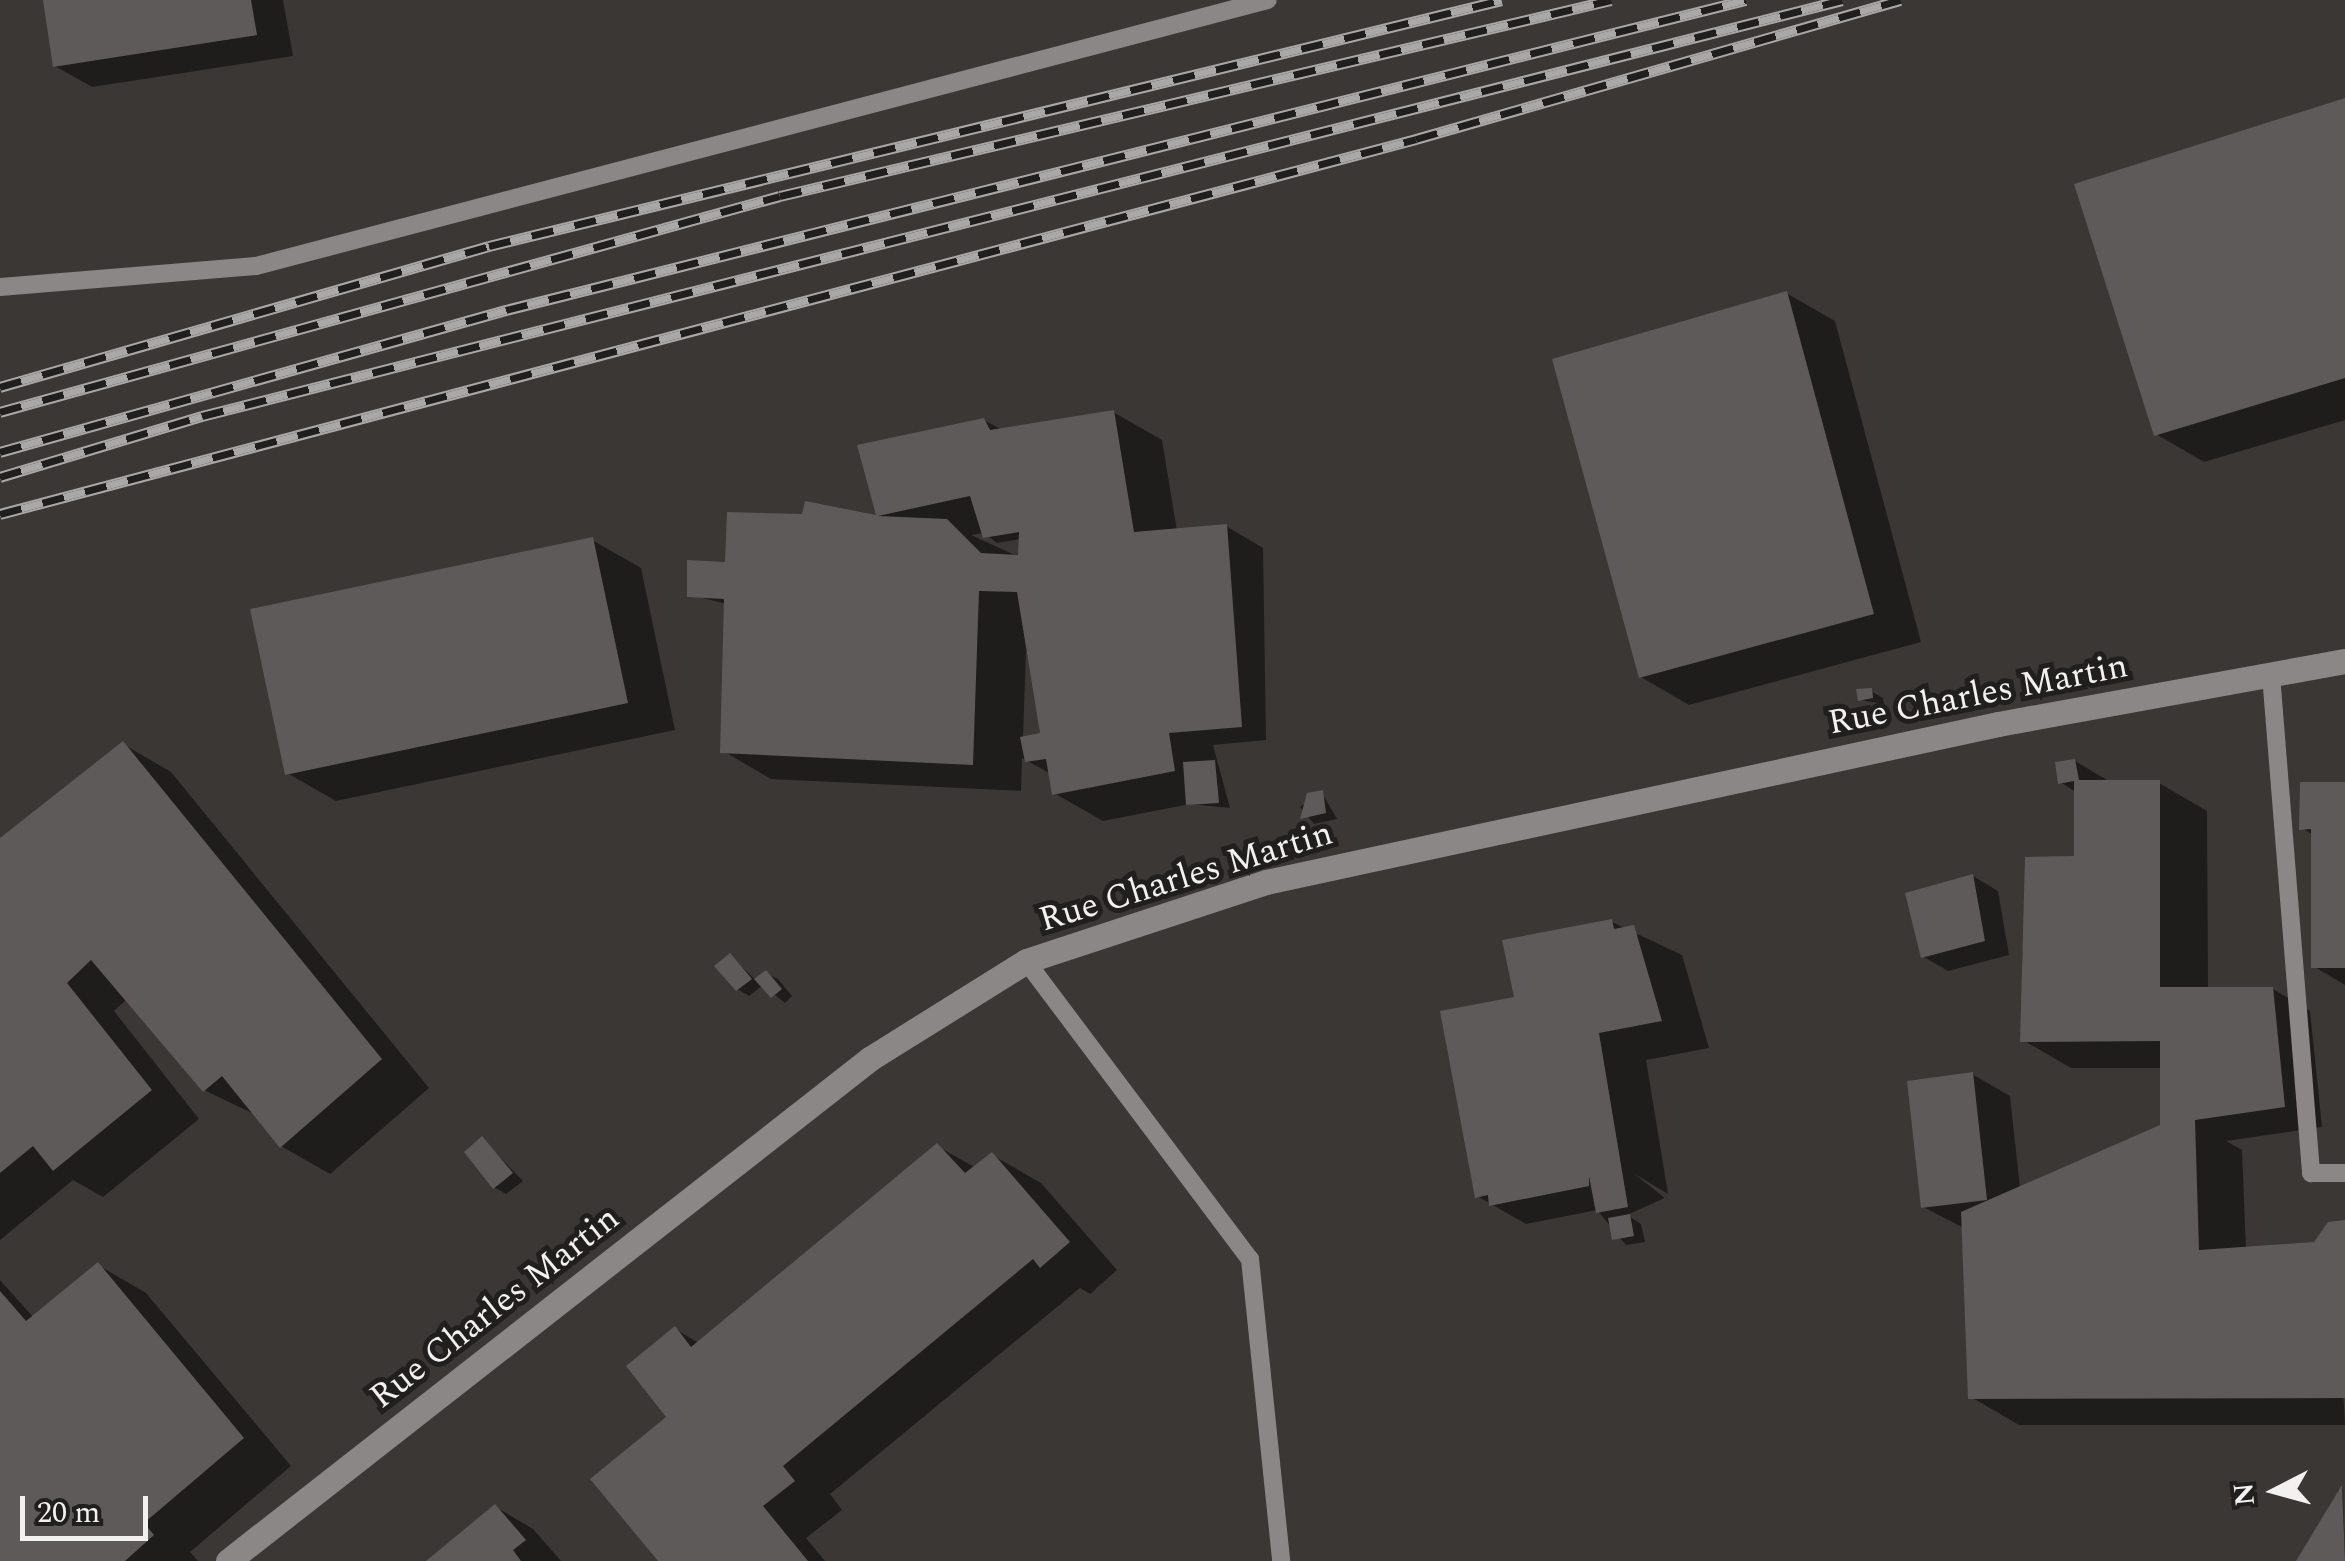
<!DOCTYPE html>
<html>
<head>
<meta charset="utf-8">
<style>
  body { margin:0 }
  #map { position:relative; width:2345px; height:1561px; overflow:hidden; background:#3a3735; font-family:Spectral,serif }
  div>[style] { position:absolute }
  .shadow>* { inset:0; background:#0007 }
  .building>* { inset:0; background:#5d5a59 }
  .service>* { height:18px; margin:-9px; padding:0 9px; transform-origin:9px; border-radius:9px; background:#8a8786 }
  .minor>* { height:25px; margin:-12.5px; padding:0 12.5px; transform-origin:12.5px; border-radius:12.5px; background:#8a8786 }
  .rail>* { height:11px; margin-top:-5.5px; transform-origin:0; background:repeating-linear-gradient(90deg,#201f1e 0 22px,#aaa8a7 0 44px); box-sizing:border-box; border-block:2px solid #aaa8a7 }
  span { translate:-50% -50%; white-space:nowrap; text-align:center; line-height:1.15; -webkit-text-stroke:10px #201f1e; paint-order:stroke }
  .street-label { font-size:35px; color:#f2f1f0 }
  .north { position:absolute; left:2225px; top:1441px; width:100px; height:100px; -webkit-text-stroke:8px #201f1e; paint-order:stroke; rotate:264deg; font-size:28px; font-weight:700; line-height:40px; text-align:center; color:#f2f1f0 }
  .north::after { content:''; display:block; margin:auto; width:35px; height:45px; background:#f2f1f0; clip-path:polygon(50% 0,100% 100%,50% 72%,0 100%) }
  .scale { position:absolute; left:20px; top:1496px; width:128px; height:45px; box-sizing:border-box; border:5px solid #f2f1f0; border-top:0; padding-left:12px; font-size:30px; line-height:35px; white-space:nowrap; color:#f2f1f0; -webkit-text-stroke:8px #201f1e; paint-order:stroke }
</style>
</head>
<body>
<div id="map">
  <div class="shadow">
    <i style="clip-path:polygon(46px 0,283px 0,293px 56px,92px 87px,55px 66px)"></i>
    <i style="clip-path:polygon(2345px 101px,2345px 420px,2204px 462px,2156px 434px)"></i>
    <i style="clip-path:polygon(1786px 293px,1835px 321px,1921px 642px,1689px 705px,1641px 677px)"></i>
    <i style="clip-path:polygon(evenodd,1113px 412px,1162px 440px,1177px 531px,1226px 526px,1263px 548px,1266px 740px,1213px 745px,1230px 808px,1190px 804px,1103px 821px,1054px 793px,1051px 774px,1022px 758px,1021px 791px,771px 779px,723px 751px,727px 604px,690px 595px,724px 565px,879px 519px,860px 446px,984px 420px,1002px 430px,1113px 412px,984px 533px,997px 543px,1021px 539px,1021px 558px,971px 535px,984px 533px,1113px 412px,1026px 649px,1043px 735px,1023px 739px,1026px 649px)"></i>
    <i style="clip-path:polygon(592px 540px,641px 568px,675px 730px,336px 801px,287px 773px)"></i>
    <i style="clip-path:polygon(1871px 691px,1883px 698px,1884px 704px,1860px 700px)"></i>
    <i style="clip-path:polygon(123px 744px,171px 772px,429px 1088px,330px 1174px,281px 1146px,256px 1115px,204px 1090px,127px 999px,114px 1011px,199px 1119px,103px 1197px,73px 1180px,0 1240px,0 841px)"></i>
    <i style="clip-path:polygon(2075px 761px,2112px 783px,2159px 783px,2207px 811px,2208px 990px,2273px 989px,2310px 1011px,2322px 1127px,2226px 1141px,2242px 1150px,2246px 1250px,2315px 1245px,2345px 1226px,2345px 1342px,2337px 1271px,2345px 1425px,2019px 1425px,1971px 1397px,1964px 1228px,1923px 1207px,1972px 1074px,2010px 1096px,2020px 1188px,2169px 1127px,2163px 1068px,2071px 1068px,2023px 1040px,2022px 952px,2076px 859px,2076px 792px,2060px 782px)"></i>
    <i style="clip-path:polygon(2345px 785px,2345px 985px,2313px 966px,2313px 835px,2302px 828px)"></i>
    <i style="clip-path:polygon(1322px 793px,1337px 819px,1314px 824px,1300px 807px)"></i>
    <i style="clip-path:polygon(1973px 876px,1998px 891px,2009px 955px,1948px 971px,1924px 957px)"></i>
    <i style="clip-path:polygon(1612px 922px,1682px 955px,1709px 1048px,1646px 1060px,1668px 1194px,1633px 1173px,1665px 1198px,1627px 1215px,1641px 1224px,1645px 1242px,1626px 1245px,1597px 1210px,1526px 1224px,1477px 1196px,1517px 999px)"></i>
    <i style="clip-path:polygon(730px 956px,757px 981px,766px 973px,778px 979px,792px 996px,785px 1003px,763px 985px,749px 996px,737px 989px)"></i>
    <i style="clip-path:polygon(482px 1139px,523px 1181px,506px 1194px,494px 1187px)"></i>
    <i style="clip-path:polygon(937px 1146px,976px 1168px,992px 1155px,1041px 1183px,1117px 1270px,1090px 1294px,1080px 1288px,830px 1494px,842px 1510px,806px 1538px,825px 1561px,661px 1561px,675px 1329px,699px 1343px)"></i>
    <i style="clip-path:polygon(98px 1265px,146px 1293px,291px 1466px,190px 1552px,198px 1561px,0 1561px,0 1280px,34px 1318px)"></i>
    <i style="clip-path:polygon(2343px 1488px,2345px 1561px,2299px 1561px)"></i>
    <i style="clip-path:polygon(496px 1507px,533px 1529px,561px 1561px,430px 1561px)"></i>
  </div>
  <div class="building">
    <i style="clip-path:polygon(43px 0,251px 0,257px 35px,53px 67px)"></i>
    <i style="clip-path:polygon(2345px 98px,2345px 378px,2154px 436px,2074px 184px)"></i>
    <i style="clip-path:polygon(1787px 291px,1874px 614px,1639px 678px,1552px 359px)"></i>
    <i style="clip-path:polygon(evenodd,1114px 410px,1134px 532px,1227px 524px,1242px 727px,1169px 733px,1175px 771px,1052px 795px,1046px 759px,1025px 762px,1020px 737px,1040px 733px,1017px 592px,979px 591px,973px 765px,720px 753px,724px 599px,687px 597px,687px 560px,725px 562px,727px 512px,802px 514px,805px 501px,876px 515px,857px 445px,984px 418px,990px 430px,1114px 410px,970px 496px,983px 538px,1019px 532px,1018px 555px,981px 553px,947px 519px,878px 516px,970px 496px)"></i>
    <i style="clip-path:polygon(593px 537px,628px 703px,285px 775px,250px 609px)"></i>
    <i style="clip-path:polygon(1872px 688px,1873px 698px,1858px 701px,1856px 689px)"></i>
    <i style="clip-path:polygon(123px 741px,382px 1059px,280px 1148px,222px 1076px,203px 1092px,91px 960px,67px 983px,152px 1090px,53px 1171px,33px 1146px,0 1173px,0 838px)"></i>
    <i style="clip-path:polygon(2075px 759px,2079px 780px,2160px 780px,2160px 987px,2273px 987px,2285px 1107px,2195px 1120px,2199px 1250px,2314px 1242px,2328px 1222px,2345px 1220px,2345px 1398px,1968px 1399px,1961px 1212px,2160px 1125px,2160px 1041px,2020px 1042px,2025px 857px,2074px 856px,2074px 781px,2058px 784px,2055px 762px)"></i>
    <i style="clip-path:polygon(1215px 760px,1219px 803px,1186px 805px,1183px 762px)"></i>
    <i style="clip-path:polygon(2300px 782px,2345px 782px,2345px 968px,2311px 968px,2311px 829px,2299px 830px)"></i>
    <i style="clip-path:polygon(1323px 790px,1326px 813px,1300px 819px,1307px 793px)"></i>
    <i style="clip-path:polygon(1973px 874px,1985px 941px,1921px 958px,1905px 893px)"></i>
    <i style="clip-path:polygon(1612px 919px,1614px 929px,1634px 925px,1662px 1021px,1599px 1033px,1628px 1207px,1596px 1213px,1589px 1176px,1589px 1186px,1489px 1206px,1488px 1195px,1475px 1198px,1440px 1011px,1514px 997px,1502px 940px)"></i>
    <i style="clip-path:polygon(730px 953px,752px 979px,736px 991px,714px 966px)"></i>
    <i style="clip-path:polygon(766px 970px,782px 989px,771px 998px,754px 979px)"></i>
    <i style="clip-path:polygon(1973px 1072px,1987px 1200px,1921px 1208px,1907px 1081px)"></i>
    <i style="clip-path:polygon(482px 1136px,513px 1173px,493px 1189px,464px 1152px)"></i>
    <i style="clip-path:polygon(937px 1143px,965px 1173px,992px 1152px,1070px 1242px,1040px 1268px,1033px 1259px,783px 1466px,795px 1481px,763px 1506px,808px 1561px,658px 1561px,590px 1479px,666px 1417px,626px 1366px,675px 1326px,691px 1347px)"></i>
    <i style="clip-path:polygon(1630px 1214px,1634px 1236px,1612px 1240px,1608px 1218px)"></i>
    <i style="clip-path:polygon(98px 1262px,244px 1438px,144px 1523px,154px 1535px,125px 1561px,0 1561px,0 1291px,26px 1321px)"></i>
    <i style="clip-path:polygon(2342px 1485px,2345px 1561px,2296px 1561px)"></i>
    <i style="clip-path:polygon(495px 1504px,526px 1540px,513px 1550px,521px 1561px,426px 1561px)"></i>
  </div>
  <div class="service">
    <i style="left:0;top:287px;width:257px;rotate:-4.7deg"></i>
    <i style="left:256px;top:266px;width:1046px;rotate:-14.73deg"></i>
    <i style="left:2271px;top:675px;width:500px;rotate:85.4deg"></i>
    <i style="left:2311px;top:1173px;width:34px"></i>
    <i style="left:1026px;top:961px;width:373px;rotate:53.1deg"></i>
    <i style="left:1250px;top:1259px;width:304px;rotate:84.1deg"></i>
  </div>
  <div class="minor">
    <i style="left:228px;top:1561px;width:816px;rotate:-38.04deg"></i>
    <i style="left:871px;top:1058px;width:183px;rotate:-32deg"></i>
    <i style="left:1026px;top:961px;width:253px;rotate:-18.2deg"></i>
    <i style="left:1266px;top:882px;width:749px;rotate:-12.18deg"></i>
    <i style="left:1998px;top:724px;width:353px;rotate:-10.3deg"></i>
  </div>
  <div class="rail">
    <i style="left:0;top:387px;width:509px;rotate:-16.08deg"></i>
    <i style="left:489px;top:246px;width:1042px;rotate:-13.65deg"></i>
    <i style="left:0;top:412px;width:809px;rotate:-15.48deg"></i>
    <i style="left:780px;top:196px;width:854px;rotate:-13.27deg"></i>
    <i style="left:0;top:452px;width:526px;rotate:-15.68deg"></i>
    <i style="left:506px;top:310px;width:1278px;rotate:-14.04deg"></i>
    <i style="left:0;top:477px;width:211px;rotate:-16.8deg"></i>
    <i style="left:202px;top:416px;width:1692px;rotate:-14.23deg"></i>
    <i style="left:0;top:514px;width:1465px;rotate:-14.83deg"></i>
    <i style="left:1416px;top:139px;width:504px;rotate:-16.02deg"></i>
  </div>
  <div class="street-label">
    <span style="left:1978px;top:695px;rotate:-11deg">Rue Charles Martin</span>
    <span style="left:1186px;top:877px;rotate:-17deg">Rue Charles Martin</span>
    <span style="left:495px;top:1308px;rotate:-38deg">Rue Charles Martin</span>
  </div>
  <div class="north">N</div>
  <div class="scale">20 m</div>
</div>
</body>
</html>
